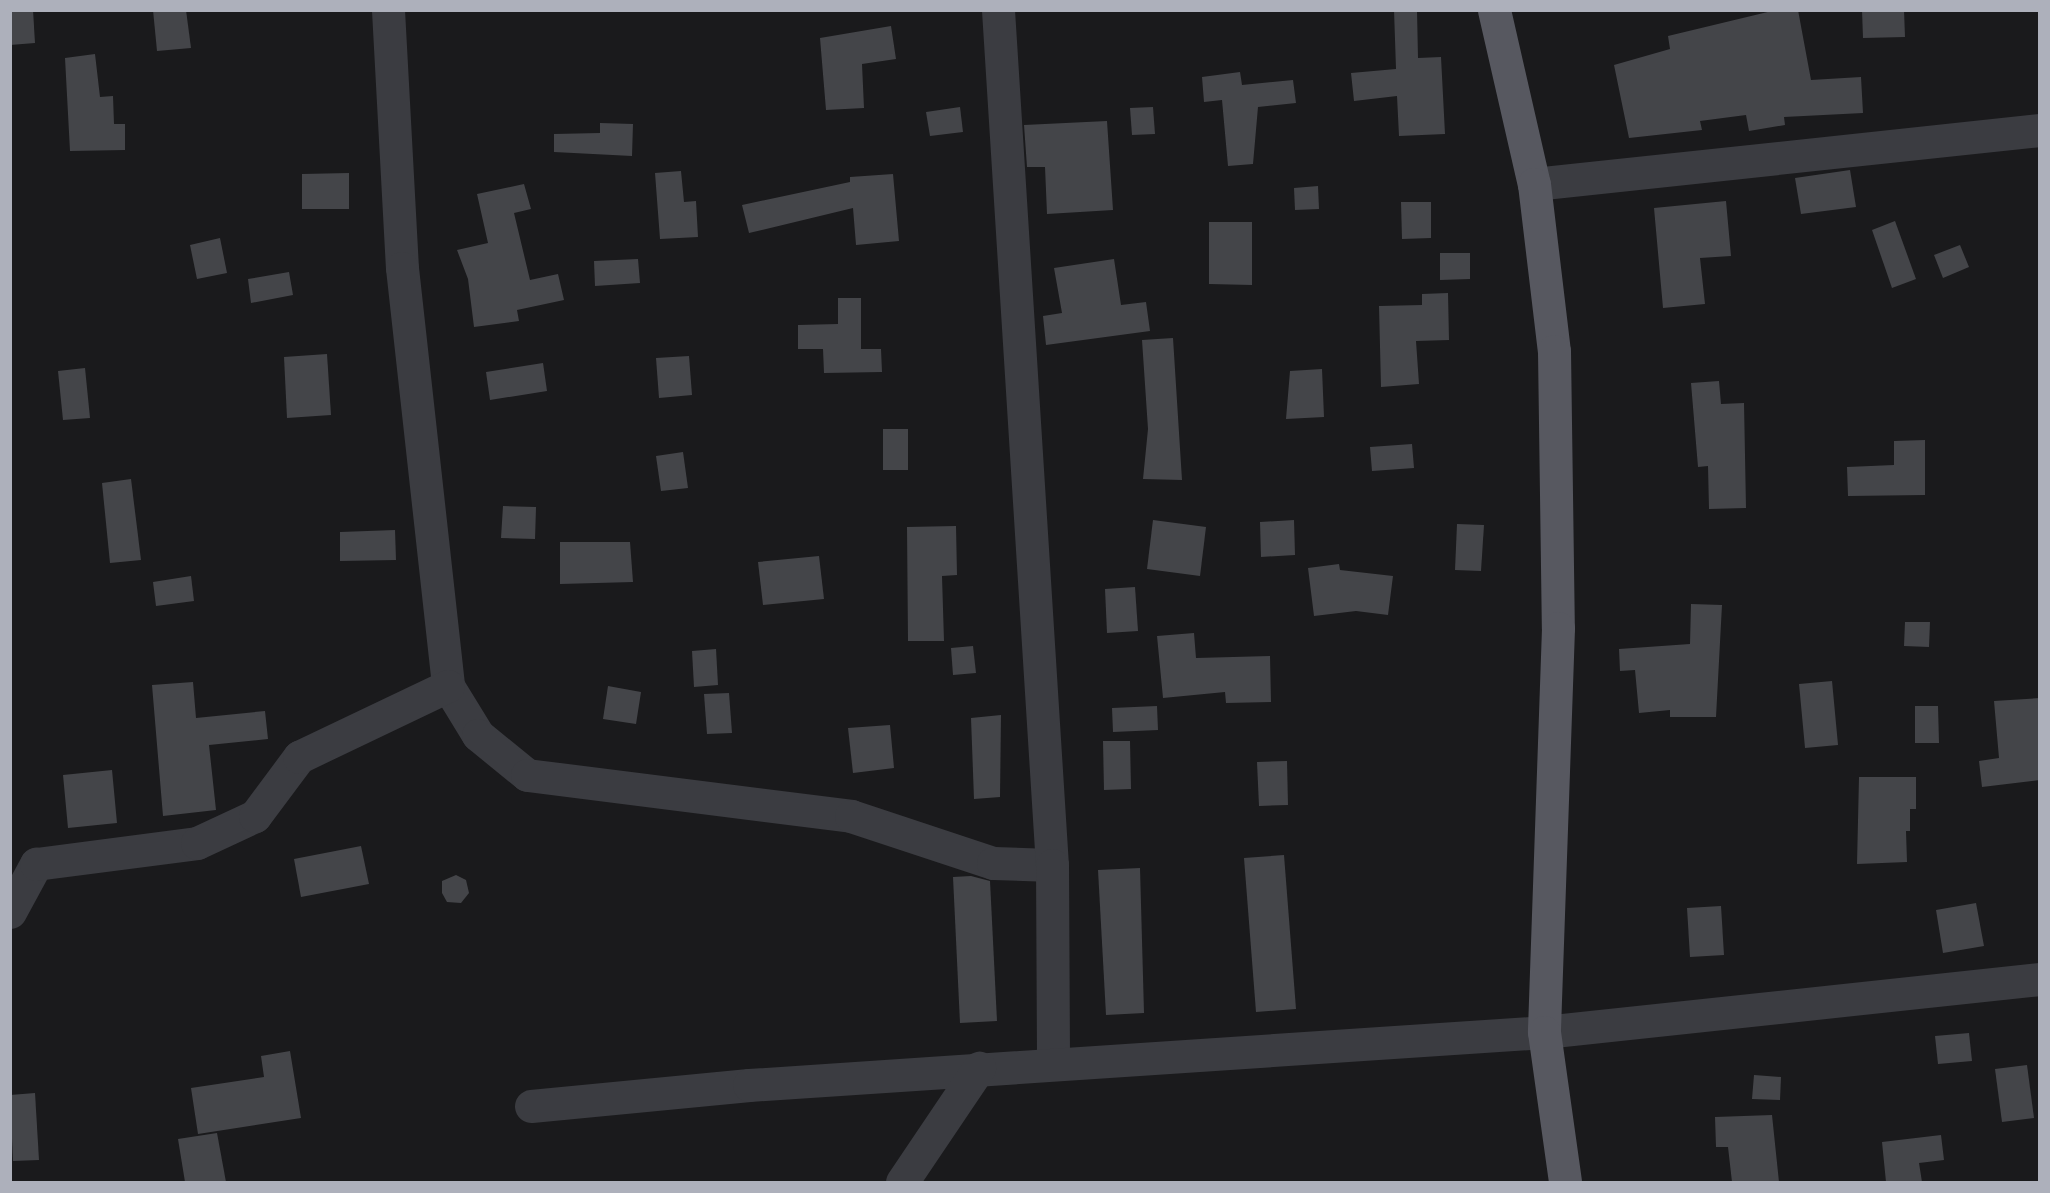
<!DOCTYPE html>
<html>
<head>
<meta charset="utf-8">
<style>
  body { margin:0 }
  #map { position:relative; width:2050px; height:1193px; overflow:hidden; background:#1a1a1c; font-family:"Source Sans 3",sans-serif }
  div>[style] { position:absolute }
  .building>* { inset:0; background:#444549 }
  .minor>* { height:33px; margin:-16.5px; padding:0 16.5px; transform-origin:16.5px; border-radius:16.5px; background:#3b3c41 }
  .primary>* { height:33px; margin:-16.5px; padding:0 16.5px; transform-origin:16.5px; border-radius:16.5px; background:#575860 }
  span { translate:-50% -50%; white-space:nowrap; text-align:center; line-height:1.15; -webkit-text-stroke:6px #151517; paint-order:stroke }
  .frame { position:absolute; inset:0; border:12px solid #adb0bb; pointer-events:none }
</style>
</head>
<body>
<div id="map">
  <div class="building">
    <i style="clip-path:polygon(10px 10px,33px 10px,35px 43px,10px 45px)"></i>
    <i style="clip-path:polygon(153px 10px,186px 10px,191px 48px,157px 51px)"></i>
    <i style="clip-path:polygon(1394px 10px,1417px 10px,1418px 58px,1441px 57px,1445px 134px,1399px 136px,1397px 96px,1354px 101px,1351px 73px,1396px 69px)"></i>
    <i style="clip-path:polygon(1776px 10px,1798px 10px,1811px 80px,1861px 77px,1863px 113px,1784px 117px,1785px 125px,1749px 131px,1746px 115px,1700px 121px,1702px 130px,1629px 138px,1614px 65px,1670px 49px,1668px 36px)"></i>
    <i style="clip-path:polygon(1862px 10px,1904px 10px,1905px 37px,1863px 38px)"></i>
    <i style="clip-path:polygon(891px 26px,896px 59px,862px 64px,864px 108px,826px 110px,820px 38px)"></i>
    <i style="clip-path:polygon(95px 54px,100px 97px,113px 96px,114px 124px,125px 124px,125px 150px,70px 151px,65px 58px)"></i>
    <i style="clip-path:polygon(1240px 72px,1242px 85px,1293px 80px,1296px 103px,1258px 107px,1253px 164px,1228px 166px,1222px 100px,1204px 102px,1202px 77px)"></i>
    <i style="clip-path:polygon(960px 107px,963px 132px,930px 136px,926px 112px)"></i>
    <i style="clip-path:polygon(1153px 107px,1155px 134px,1132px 135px,1130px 108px)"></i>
    <i style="clip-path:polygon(1107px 121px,1113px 210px,1047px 214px,1045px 167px,1027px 167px,1024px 125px)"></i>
    <i style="clip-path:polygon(600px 123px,633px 124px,632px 156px,554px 152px,554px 134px,600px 133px)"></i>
    <i style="clip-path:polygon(1850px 170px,1856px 207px,1801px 214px,1795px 178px)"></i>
    <i style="clip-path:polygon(681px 171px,684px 202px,696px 201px,698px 237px,660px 239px,655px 173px)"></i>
    <i style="clip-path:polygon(349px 173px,349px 209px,302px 209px,302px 174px)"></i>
    <i style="clip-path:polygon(893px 174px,899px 241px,856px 245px,853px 208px,749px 233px,742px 205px,850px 182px,850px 177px)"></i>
    <i style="clip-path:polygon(524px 184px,531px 209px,514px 213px,530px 280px,558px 274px,564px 300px,517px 310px,519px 321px,474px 327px,468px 279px,457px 250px,488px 243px,477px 194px)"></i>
    <i style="clip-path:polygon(1318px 186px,1319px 209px,1295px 210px,1294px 188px)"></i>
    <i style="clip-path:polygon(1726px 201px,1731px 256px,1700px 258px,1705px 304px,1663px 308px,1654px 208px)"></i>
    <i style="clip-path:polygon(1401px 202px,1431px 202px,1431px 238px,1402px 239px)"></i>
    <i style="clip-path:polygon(1895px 221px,1916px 279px,1892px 288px,1872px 230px)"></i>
    <i style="clip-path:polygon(1209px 222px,1252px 222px,1252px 285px,1209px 284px)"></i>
    <i style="clip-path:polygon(220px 238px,227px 273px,197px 279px,190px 245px)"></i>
    <i style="clip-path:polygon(1960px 245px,1969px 267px,1943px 278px,1934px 255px)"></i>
    <i style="clip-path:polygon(1440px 253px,1470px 253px,1470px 279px,1440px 280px)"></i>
    <i style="clip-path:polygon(638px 259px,640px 283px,595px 286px,594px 261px)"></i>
    <i style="clip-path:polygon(1114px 259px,1121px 305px,1146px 302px,1150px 331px,1046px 345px,1043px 316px,1062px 313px,1054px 268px)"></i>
    <i style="clip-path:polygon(289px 272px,293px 295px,251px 303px,248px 279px)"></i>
    <i style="clip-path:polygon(1448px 293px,1449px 340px,1416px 341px,1419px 384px,1381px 387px,1379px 306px,1422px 305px,1422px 294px)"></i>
    <i style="clip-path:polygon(838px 298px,861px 298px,861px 349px,881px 349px,882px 372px,824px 373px,823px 349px,798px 349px,798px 325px,838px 324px)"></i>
    <i style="clip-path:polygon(1173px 338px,1182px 480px,1143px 479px,1148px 429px,1142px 340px)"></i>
    <i style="clip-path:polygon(327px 354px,331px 415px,287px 418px,284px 357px)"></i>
    <i style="clip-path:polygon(689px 356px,692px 395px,659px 398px,656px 358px)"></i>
    <i style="clip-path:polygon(543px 363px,547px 391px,490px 400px,486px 372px)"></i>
    <i style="clip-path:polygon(85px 368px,90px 418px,63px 420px,58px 371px)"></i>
    <i style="clip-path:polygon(1322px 369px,1324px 417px,1286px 419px,1290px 371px)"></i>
    <i style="clip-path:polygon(1719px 381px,1721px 404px,1744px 403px,1746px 508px,1709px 509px,1708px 466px,1698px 467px,1691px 383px)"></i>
    <i style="clip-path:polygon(883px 429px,908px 429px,908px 470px,883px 470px)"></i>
    <i style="clip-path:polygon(1925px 440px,1925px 495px,1848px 496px,1847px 467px,1894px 465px,1894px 441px)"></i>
    <i style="clip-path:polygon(1412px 444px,1414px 468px,1372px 471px,1370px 447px)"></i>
    <i style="clip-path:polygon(683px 452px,688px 488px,661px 491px,656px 456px)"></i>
    <i style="clip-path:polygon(131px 479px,141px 560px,110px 563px,102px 483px)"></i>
    <i style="clip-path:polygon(503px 506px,536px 507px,535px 539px,501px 538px)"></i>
    <i style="clip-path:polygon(1153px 520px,1206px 527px,1200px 576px,1147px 569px)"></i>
    <i style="clip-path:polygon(1294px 520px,1295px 555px,1261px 557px,1260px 522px)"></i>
    <i style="clip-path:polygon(1457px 524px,1484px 525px,1481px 571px,1455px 570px)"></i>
    <i style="clip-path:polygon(956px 526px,957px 575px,942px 576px,944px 641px,908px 641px,907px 527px)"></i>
    <i style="clip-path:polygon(395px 530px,396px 560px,340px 561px,340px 532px)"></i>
    <i style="clip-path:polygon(560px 542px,630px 542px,633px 582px,560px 584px)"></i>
    <i style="clip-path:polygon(819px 556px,824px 599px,763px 605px,758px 562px)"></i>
    <i style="clip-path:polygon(1339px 564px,1340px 570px,1393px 576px,1388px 615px,1356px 611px,1314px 616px,1308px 568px)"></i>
    <i style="clip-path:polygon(191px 576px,194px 601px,156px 606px,153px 582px)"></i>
    <i style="clip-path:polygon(1135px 587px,1138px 631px,1107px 633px,1105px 589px)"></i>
    <i style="clip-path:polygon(1691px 604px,1722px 605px,1716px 717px,1670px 717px,1670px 710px,1639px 713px,1635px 670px,1620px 671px,1619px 649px,1690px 644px)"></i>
    <i style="clip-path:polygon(1905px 622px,1930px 622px,1929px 647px,1904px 646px)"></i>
    <i style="clip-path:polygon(1194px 633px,1196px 658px,1270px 656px,1271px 702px,1226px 703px,1225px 692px,1163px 698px,1157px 636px)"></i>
    <i style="clip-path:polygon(973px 646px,976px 673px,953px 675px,951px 648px)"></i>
    <i style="clip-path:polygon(716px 649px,718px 685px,694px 687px,692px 651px)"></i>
    <i style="clip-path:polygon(1832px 681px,1838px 745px,1805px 748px,1799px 684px)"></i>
    <i style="clip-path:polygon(193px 682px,196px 718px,265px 711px,268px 739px,209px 745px,216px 810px,163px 816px,152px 685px)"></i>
    <i style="clip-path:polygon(608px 686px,641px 692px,636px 724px,603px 719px)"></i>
    <i style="clip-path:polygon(729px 693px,732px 733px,707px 734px,704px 694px)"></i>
    <i style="clip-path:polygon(2040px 698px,2040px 780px,1982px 787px,1979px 761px,1999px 758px,1994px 701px)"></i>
    <i style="clip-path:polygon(1157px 706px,1158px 730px,1113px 732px,1112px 708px)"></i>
    <i style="clip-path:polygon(1915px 706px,1938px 706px,1939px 743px,1915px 743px)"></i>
    <i style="clip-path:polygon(1001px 715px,1000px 797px,974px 799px,971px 718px)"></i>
    <i style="clip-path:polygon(890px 725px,894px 768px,853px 773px,848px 728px)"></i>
    <i style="clip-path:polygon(1103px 741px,1130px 741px,1131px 789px,1104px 790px)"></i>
    <i style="clip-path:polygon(1287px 761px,1288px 805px,1259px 806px,1257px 762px)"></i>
    <i style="clip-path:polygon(112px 770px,117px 823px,68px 828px,63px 775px)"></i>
    <i style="clip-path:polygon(1859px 777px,1916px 777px,1916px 809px,1910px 809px,1910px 831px,1906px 831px,1907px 862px,1857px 864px)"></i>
    <i style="clip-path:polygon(361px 846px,369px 884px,301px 897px,294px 859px)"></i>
    <i style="clip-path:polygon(1284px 855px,1296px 1009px,1256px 1012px,1244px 858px)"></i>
    <i style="clip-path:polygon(1140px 868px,1144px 1013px,1106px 1015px,1098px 870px)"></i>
    <i style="clip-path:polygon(456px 875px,466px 880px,469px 893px,461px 903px,447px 902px,442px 893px,442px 881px)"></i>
    <i style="clip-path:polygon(971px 876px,990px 881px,997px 1021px,960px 1023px,953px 877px)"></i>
    <i style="clip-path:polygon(1976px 903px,1984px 946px,1943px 953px,1936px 910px)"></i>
    <i style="clip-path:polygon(1721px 906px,1724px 955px,1690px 957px,1687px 908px)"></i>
    <i style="clip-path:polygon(1969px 1033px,1972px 1061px,1938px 1064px,1935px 1036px)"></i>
    <i style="clip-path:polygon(290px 1051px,301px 1118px,198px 1134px,191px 1088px,264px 1077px,261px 1056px)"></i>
    <i style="clip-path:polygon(2027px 1065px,2034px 1118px,2002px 1122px,1995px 1069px)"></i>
    <i style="clip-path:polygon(1754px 1075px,1781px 1077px,1780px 1100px,1752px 1099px)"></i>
    <i style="clip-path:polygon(35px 1093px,39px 1160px,13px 1161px,10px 1095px)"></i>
    <i style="clip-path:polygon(1772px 1115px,1779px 1182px,1732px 1182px,1728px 1147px,1716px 1147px,1715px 1117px)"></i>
    <i style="clip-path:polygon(217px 1133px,226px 1182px,185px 1182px,178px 1139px)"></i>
    <i style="clip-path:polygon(1941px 1135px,1944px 1160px,1919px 1163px,1922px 1182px,1886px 1182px,1882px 1142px)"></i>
  </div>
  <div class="minor">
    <i style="left:388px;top:10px;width:258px;rotate:86.9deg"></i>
    <i style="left:402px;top:268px;width:421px;rotate:83.7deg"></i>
    <i style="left:448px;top:686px;width:57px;rotate:58.5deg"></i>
    <i style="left:478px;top:735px;width:63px;rotate:39.2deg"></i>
    <i style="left:527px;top:775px;width:327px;rotate:7.2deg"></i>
    <i style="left:851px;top:816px;width:150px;rotate:18.3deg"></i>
    <i style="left:993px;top:863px;width:59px;rotate:1.9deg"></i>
    <i style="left:998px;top:10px;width:857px;rotate:86.39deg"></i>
    <i style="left:1052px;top:865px;width:198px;rotate:89.7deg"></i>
    <i style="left:1534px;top:184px;width:509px;rotate:-6.09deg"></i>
    <i style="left:10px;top:912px;width:55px;rotate:-61.6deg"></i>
    <i style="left:36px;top:864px;width:162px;rotate:-7.4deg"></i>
    <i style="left:197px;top:843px;width:64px;rotate:-25deg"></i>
    <i style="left:255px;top:816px;width:74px;rotate:-53.3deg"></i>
    <i style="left:299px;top:757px;width:165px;rotate:-25.5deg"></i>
    <i style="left:531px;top:1106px;width:219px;rotate:-5.5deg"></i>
    <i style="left:749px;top:1085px;width:797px;rotate:-3.81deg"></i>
    <i style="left:1544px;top:1032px;width:499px;rotate:-6.1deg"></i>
    <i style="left:902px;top:1182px;width:138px;rotate:-56deg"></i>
  </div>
  <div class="primary">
    <i style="left:1494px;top:10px;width:179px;rotate:77.1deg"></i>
    <i style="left:1534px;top:184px;width:168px;rotate:83.2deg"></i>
    <i style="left:1554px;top:351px;width:277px;rotate:89.2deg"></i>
    <i style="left:1558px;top:628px;width:404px;rotate:92deg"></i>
    <i style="left:1544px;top:1032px;width:151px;rotate:82deg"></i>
  </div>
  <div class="frame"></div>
</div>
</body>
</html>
